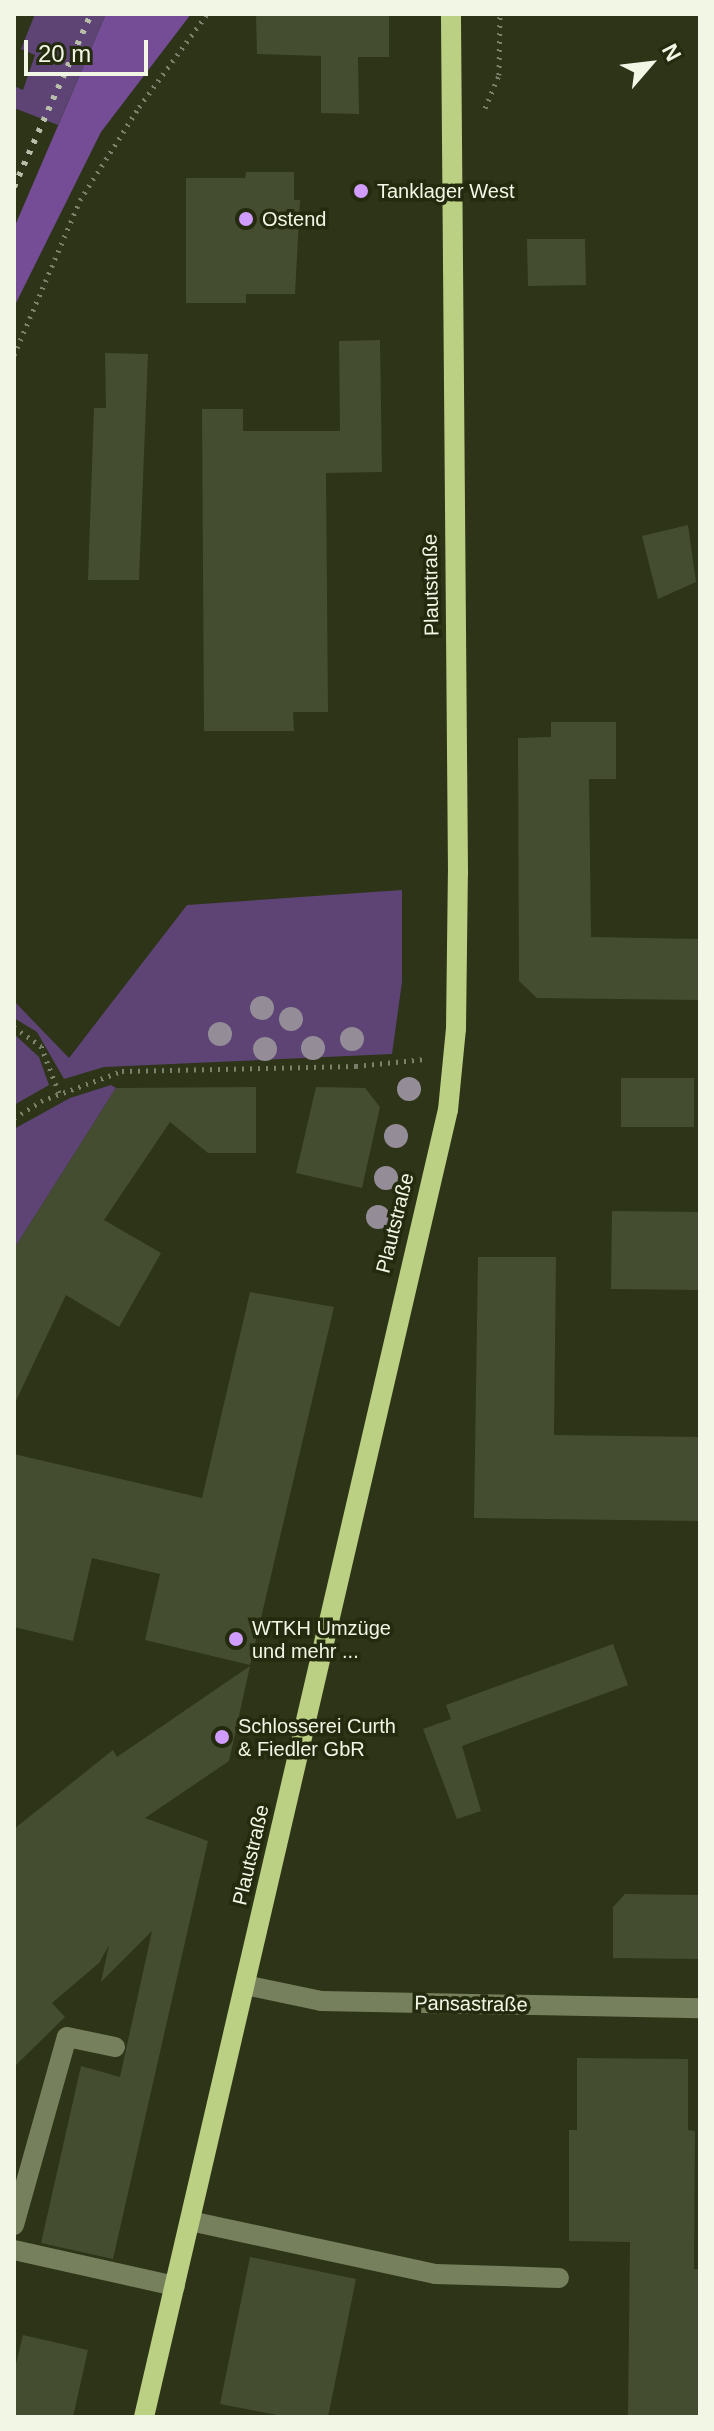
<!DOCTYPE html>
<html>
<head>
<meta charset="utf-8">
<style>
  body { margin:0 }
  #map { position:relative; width:714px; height:2431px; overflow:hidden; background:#2d3418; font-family:Helvetica,sans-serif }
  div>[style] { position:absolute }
  .green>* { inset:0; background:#5d4475 }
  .forest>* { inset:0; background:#744d96 }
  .building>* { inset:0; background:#454d30 }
  .path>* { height:5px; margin-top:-2.5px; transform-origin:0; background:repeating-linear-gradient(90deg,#7b816a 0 2px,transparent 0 8px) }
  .minor>* { height:20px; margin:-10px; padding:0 10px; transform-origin:10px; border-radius:10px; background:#76805c }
  .major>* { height:20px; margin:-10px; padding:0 10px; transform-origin:10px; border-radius:10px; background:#bbd083 }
  .rail>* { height:6px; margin-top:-3px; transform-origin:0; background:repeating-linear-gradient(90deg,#b8beaa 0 4px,transparent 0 12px) }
  .trees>* { width:24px; height:24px; margin:-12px; border-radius:50%; background:#948d97 }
  .dots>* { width:22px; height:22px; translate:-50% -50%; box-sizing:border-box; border:4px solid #232a0e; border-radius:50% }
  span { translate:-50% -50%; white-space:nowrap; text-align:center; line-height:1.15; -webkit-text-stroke:7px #232a0e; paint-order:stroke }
  .poi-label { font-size:20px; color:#f1f6e5 }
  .left { translate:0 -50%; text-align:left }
  .street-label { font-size:20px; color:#f1f6e5 }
  .frame { position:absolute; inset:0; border:16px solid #f1f6e5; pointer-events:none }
  .north { position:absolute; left:610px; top:24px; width:80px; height:80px; -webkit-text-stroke:6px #232a0e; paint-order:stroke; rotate:62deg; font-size:22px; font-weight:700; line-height:32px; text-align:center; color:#f1f6e5 }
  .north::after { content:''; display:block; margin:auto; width:28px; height:36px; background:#f1f6e5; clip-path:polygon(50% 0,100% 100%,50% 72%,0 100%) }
  .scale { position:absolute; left:24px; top:40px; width:124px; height:36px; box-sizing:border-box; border:4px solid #f1f6e5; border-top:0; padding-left:10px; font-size:24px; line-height:28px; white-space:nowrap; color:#f1f6e5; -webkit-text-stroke:6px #232a0e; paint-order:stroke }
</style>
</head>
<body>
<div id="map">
  <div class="green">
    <i style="clip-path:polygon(35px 14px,106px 14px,58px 125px,14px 108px,14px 86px,23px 90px,35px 55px,21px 49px)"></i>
    <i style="clip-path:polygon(402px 890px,402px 982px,392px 1054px,104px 1067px,64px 1079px,37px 1032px,14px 1018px,14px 1001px,69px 1058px,187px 905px)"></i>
    <i style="clip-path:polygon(14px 1034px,39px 1057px,49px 1085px,14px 1105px)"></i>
    <i style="clip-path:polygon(111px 1085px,116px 1088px,14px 1249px,14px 1129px,70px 1098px)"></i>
  </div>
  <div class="forest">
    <i style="clip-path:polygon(106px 14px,191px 14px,101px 132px,14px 307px,14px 228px)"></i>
  </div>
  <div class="building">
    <i style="clip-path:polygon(256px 14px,389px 14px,389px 57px,358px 57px,359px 114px,321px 113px,321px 56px,257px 54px)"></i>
    <i style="clip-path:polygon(246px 172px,294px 172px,294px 200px,300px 200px,295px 294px,246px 294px,246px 303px,186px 303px,186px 178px,245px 178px)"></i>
    <i style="clip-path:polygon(527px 239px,585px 239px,586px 285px,528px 286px)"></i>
    <i style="clip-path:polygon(380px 340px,382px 472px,326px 473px,328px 712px,293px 712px,294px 731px,204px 731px,202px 409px,243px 409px,243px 431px,340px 431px,339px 341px)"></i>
    <i style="clip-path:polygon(105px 353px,148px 354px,139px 580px,88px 580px,94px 408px,106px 408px)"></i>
    <i style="clip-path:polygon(688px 525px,696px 582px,658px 599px,642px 536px)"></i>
    <i style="clip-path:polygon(551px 722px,616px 722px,616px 779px,589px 779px,591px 937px,700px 939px,700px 1000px,537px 998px,519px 981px,518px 738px,551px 737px)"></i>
    <i style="clip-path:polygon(621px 1078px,694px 1078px,694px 1127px,621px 1127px)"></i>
    <i style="clip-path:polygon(256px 1087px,256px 1153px,208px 1153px,170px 1122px,104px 1220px,161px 1253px,119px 1327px,66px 1295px,14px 1405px,14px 1249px,116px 1088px)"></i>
    <i style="clip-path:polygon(316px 1087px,365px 1088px,380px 1107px,362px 1188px,296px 1173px)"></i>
    <i style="clip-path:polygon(612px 1211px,700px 1212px,700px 1290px,611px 1289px)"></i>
    <i style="clip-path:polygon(478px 1257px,556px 1257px,554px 1435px,700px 1437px,700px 1521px,474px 1518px)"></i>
    <i style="clip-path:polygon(250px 1292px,334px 1307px,250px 1665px,145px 1640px,160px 1574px,92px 1558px,73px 1641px,14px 1627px,14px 1454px,202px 1498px)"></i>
    <i style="clip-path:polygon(613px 1644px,628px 1685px,462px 1746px,481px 1811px,457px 1819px,423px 1729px,451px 1719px,446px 1705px)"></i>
    <i style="clip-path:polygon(250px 1666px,229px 1761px,145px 1818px,208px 1841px,113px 2259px,41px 2243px,81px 2066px,120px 2077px,152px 1931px,101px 1982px,109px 1945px,99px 1963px,52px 2003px,65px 2017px,14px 2067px,14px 1829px,113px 1750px,117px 1757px)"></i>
    <i style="clip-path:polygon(625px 1894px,700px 1895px,700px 1959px,613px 1958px,613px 1907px)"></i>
    <i style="clip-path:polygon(577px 2058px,688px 2059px,688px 2130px,695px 2131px,694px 2269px,700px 2269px,700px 2417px,628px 2417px,630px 2242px,569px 2241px,569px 2130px,577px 2130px)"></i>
    <i style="clip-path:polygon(250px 2257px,356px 2279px,328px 2417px,287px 2417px,220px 2404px)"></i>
    <i style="clip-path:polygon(23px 2335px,88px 2350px,73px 2417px,14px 2417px,14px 2372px)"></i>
  </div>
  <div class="path">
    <i style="left:485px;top:108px;width:36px;rotate:-67deg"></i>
    <i style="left:499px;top:75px;width:61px;rotate:-89.1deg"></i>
    <i style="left:14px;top:355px;width:168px;rotate:-66.9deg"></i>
    <i style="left:80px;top:200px;width:110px;rotate:-57.6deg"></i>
    <i style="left:139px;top:107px;width:115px;rotate:-53.8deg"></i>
    <i style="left:14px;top:1027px;width:33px;rotate:35deg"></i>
    <i style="left:41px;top:1046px;width:50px;rotate:69deg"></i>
    <i style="left:14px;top:1118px;width:32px;rotate:-32deg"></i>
    <i style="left:41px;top:1101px;width:86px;rotate:-20.3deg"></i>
    <i style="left:122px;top:1071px;width:234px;rotate:-1.2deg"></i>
    <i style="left:356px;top:1066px;width:69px;rotate:-5.8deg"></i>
  </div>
  <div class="minor">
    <i style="left:245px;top:1985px;width:78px;rotate:11.9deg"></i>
    <i style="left:321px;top:2001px;width:379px;rotate:1.1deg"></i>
    <i style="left:190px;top:2221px;width:251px;rotate:12.2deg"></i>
    <i style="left:435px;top:2274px;width:124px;rotate:1.8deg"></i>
    <i style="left:14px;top:2225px;width:195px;rotate:-74.3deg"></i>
    <i style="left:67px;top:2037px;width:49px;rotate:11.8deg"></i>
    <i style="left:14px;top:2250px;width:165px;rotate:12.6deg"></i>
  </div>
  <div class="major">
    <i style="left:144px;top:2417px;width:1342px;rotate:-76.91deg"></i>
    <i style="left:448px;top:1110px;width:81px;rotate:-84.4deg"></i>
    <i style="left:456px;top:1029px;width:156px;rotate:-89.3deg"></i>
    <i style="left:458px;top:873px;width:859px;rotate:-90.47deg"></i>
  </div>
  <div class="rail">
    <i style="left:14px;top:187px;width:189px;rotate:-66deg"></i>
  </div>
  <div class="trees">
    <i style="left:262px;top:1008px"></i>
    <i style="left:291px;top:1019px"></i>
    <i style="left:220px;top:1034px"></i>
    <i style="left:352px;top:1039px"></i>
    <i style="left:313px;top:1048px"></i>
    <i style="left:265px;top:1049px"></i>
    <i style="left:409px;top:1089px"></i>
    <i style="left:396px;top:1136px"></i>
    <i style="left:386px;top:1178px"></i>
    <i style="left:378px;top:1217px"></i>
  </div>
  <div class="dots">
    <i style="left:361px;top:191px;background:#d09dff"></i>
    <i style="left:246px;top:219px;background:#d09dff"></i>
    <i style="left:236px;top:1639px;background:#d09dff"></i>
    <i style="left:222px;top:1737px;background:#d09dff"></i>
  </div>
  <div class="poi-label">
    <span class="left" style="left:377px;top:191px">Tanklager West</span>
    <span class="left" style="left:262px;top:219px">Ostend</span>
    <span class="left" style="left:252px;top:1640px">WTKH Umzüge<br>und mehr ...</span>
    <span class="left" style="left:238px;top:1738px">Schlosserei Curth<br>&amp; Fiedler GbR</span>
  </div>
  <div class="street-label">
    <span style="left:431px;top:585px;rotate:-91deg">Plautstraße</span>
    <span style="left:395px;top:1223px;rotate:-76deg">Plautstraße</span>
    <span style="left:251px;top:1855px;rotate:-77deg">Plautstraße</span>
    <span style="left:471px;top:2004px;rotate:1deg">Pansastraße</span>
  </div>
  <div class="frame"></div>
  <div class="north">N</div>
  <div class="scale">20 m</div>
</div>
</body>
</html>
